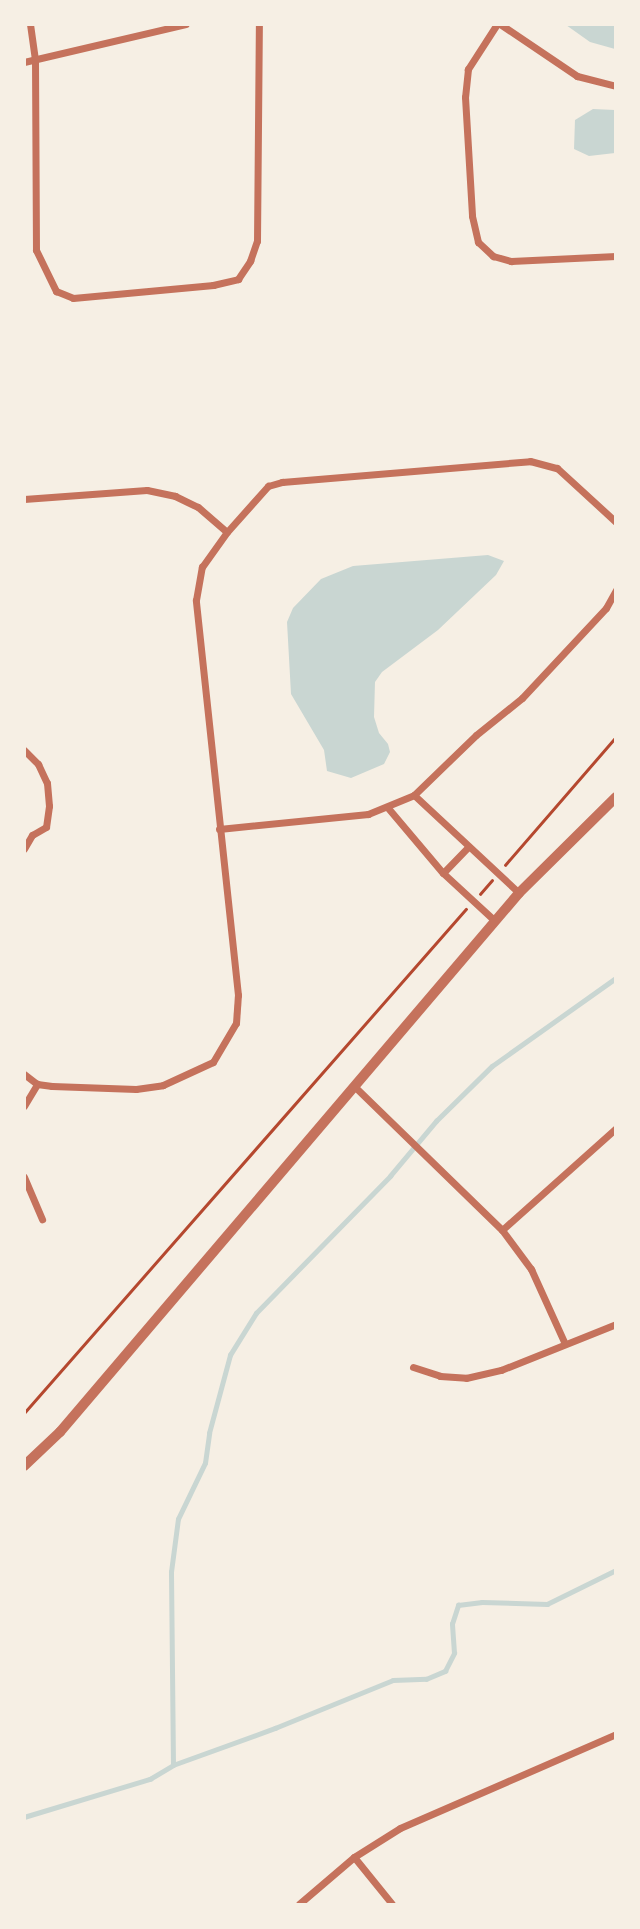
<!DOCTYPE html>
<html>
<head>
<meta charset="utf-8">
<style>
  body { margin:0 }
  #map { position:relative; width:640px; height:1929px; overflow:hidden; background:#f6efe4; font-family:"PT Sans Narrow",sans-serif }
  div>[style] { position:absolute }
  .water>* { inset:0; background:#c9d6d2 }
  .stream>* { height:4.5px; margin:-2.25px; padding:0 2.25px; transform-origin:2.25px; border-radius:2.25px; background:#c9d6d2 }
  .path>* { height:2.5px; margin:-1.25px; padding:0 1.25px; transform-origin:1.25px; border-radius:1.25px; background:#b5482f }
  .minor>* { height:7px; margin:-3.5px; padding:0 3.5px; transform-origin:3.5px; border-radius:3.5px; background:#c5725c }
  .tertiary>* { height:10px; margin:-5px; padding:0 5px; transform-origin:5px; border-radius:5px; background:#c5725c }
  span { translate:-50% -50%; white-space:nowrap; text-align:center; line-height:1.15; -webkit-text-stroke:7px #f6efe4; paint-order:stroke }
  .frame { position:absolute; inset:0; border:26px solid #f6efe4; pointer-events:none }
</style>
</head>
<body>
<div id="map">
  <div class="water">
    <i style="clip-path:polygon(566px 25px,615px 25px,615px 49px,590px 42px)"></i>
    <i style="clip-path:polygon(593px 109px,615px 110px,615px 153px,589px 156px,574px 149px,575px 120px)"></i>
    <i style="clip-path:polygon(488px 555px,504px 561px,496px 575px,438px 630px,382px 672px,375px 682px,374px 717px,379px 733px,388px 744px,390px 752px,384px 764px,351px 778px,327px 771px,324px 750px,291px 694px,287px 622px,293px 608px,321px 579px,353px 566px)"></i>
  </div>
  <div class="stream">
    <i style="left:173px;top:1765px;width:193px;rotate:-90.6deg"></i>
    <i style="left:171px;top:1572px;width:53px;rotate:-82.5deg"></i>
    <i style="left:178px;top:1519px;width:62px;rotate:-64.3deg"></i>
    <i style="left:205px;top:1463px;width:30px;rotate:-82deg"></i>
    <i style="left:209px;top:1433px;width:81px;rotate:-74.9deg"></i>
    <i style="left:230px;top:1355px;width:49px;rotate:-58.2deg"></i>
    <i style="left:256px;top:1313px;width:192px;rotate:-45.6deg"></i>
    <i style="left:390px;top:1176px;width:72px;rotate:-50.1deg"></i>
    <i style="left:436px;top:1121px;width:78px;rotate:-44.5deg"></i>
    <i style="left:492px;top:1066px;width:152px;rotate:-35.4deg"></i>
    <i style="left:24px;top:1817px;width:132px;rotate:-16.8deg"></i>
    <i style="left:150px;top:1779px;width:27px;rotate:-31deg"></i>
    <i style="left:173px;top:1765px;width:109px;rotate:-19.9deg"></i>
    <i style="left:275px;top:1728px;width:127px;rotate:-22.1deg"></i>
    <i style="left:393px;top:1680px;width:33px;rotate:-2deg"></i>
    <i style="left:426px;top:1679px;width:21px;rotate:-23deg"></i>
    <i style="left:445px;top:1671px;width:20px;rotate:-63deg"></i>
    <i style="left:454px;top:1653px;width:29px;rotate:-94deg"></i>
    <i style="left:452px;top:1624px;width:20px;rotate:-72deg"></i>
    <i style="left:458px;top:1605px;width:24px;rotate:-7deg"></i>
    <i style="left:482px;top:1602px;width:65px;rotate:1.8deg"></i>
    <i style="left:547px;top:1604px;width:77px;rotate:-26.2deg"></i>
  </div>
  <div class="path">
    <i style="left:505px;top:865px;width:169px;rotate:-49.1deg"></i>
    <i style="left:480px;top:894px;width:18px;rotate:-49deg"></i>
    <i style="left:24px;top:1413px;width:670px;rotate:-48.75deg"></i>
  </div>
  <div class="minor">
    <i style="left:30px;top:24px;width:37px;rotate:82deg"></i>
    <i style="left:35px;top:61px;width:189px;rotate:89.7deg"></i>
    <i style="left:36px;top:250px;width:46px;rotate:64deg"></i>
    <i style="left:56px;top:291px;width:18px;rotate:22deg"></i>
    <i style="left:73px;top:298px;width:141px;rotate:-5.3deg"></i>
    <i style="left:213px;top:285px;width:26px;rotate:-13deg"></i>
    <i style="left:238px;top:279px;width:22px;rotate:-56deg"></i>
    <i style="left:250px;top:261px;width:21px;rotate:-71deg"></i>
    <i style="left:257px;top:241px;width:217px;rotate:-89.5deg"></i>
    <i style="left:497px;top:24px;width:54px;rotate:122.8deg"></i>
    <i style="left:468px;top:69px;width:28px;rotate:96deg"></i>
    <i style="left:465px;top:97px;width:119px;rotate:86.6deg"></i>
    <i style="left:472px;top:216px;width:27px;rotate:77deg"></i>
    <i style="left:478px;top:242px;width:21px;rotate:43deg"></i>
    <i style="left:493px;top:256px;width:19px;rotate:16deg"></i>
    <i style="left:511px;top:261px;width:105px;rotate:-2.7deg"></i>
    <i style="left:500px;top:24px;width:93px;rotate:34deg"></i>
    <i style="left:577px;top:76px;width:40px;rotate:14.4deg"></i>
    <i style="left:24px;top:62px;width:166px;rotate:-13.2deg"></i>
    <i style="left:24px;top:499px;width:123px;rotate:-4.2deg"></i>
    <i style="left:147px;top:490px;width:29px;rotate:12deg"></i>
    <i style="left:175px;top:496px;width:25px;rotate:26deg"></i>
    <i style="left:198px;top:507px;width:38px;rotate:41deg"></i>
    <i style="left:24px;top:750px;width:20px;rotate:45deg"></i>
    <i style="left:38px;top:764px;width:21px;rotate:65deg"></i>
    <i style="left:47px;top:783px;width:23px;rotate:85deg"></i>
    <i style="left:49px;top:806px;width:21px;rotate:98deg"></i>
    <i style="left:46px;top:827px;width:16px;rotate:150deg"></i>
    <i style="left:32px;top:835px;width:16px;rotate:120deg"></i>
    <i style="left:414px;top:795px;width:144px;rotate:43deg"></i>
    <i style="left:388px;top:808px;width:85px;rotate:49.8deg"></i>
    <i style="left:443px;top:873px;width:71px;rotate:42.7deg"></i>
    <i style="left:219px;top:829px;width:150px;rotate:-5.7deg"></i>
    <i style="left:368px;top:814px;width:50px;rotate:-22.4deg"></i>
    <i style="left:414px;top:795px;width:86px;rotate:-44.1deg"></i>
    <i style="left:476px;top:735px;width:59px;rotate:-38.8deg"></i>
    <i style="left:522px;top:698px;width:123px;rotate:-47deg"></i>
    <i style="left:606px;top:608px;width:21px;rotate:-61deg"></i>
    <i style="left:443px;top:873px;width:36px;rotate:-46deg"></i>
    <i style="left:24px;top:1074px;width:16px;rotate:38deg"></i>
    <i style="left:37px;top:1084px;width:15px;rotate:8deg"></i>
    <i style="left:52px;top:1086px;width:84px;rotate:2deg"></i>
    <i style="left:136px;top:1089px;width:27px;rotate:-8deg"></i>
    <i style="left:163px;top:1085px;width:55px;rotate:-24.7deg"></i>
    <i style="left:213px;top:1062px;width:45px;rotate:-59.5deg"></i>
    <i style="left:236px;top:1023px;width:28px;rotate:-86deg"></i>
    <i style="left:238px;top:995px;width:397px;rotate:-96.1deg"></i>
    <i style="left:196px;top:600px;width:34px;rotate:-80deg"></i>
    <i style="left:202px;top:567px;width:43px;rotate:-54.5deg"></i>
    <i style="left:227px;top:532px;width:62px;rotate:-48.3deg"></i>
    <i style="left:268px;top:486px;width:15px;rotate:-16deg"></i>
    <i style="left:282px;top:482px;width:249px;rotate:-4.8deg"></i>
    <i style="left:530px;top:461px;width:28px;rotate:15deg"></i>
    <i style="left:557px;top:468px;width:80px;rotate:42.5deg"></i>
    <i style="left:354px;top:1086px;width:206px;rotate:44.2deg"></i>
    <i style="left:502px;top:1230px;width:49px;rotate:53.4deg"></i>
    <i style="left:531px;top:1269px;width:82px;rotate:65.6deg"></i>
    <i style="left:24px;top:1106px;width:26px;rotate:-59deg"></i>
    <i style="left:24px;top:1177px;width:46px;rotate:66.8deg"></i>
    <i style="left:502px;top:1230px;width:153px;rotate:-41.8deg"></i>
    <i style="left:413px;top:1367px;width:28px;rotate:18deg"></i>
    <i style="left:440px;top:1376px;width:26px;rotate:4deg"></i>
    <i style="left:466px;top:1378px;width:36px;rotate:-13deg"></i>
    <i style="left:501px;top:1370px;width:124px;rotate:-21.8deg"></i>
    <i style="left:354px;top:1857px;width:60px;rotate:51deg"></i>
    <i style="left:299px;top:1904px;width:72px;rotate:-40.5deg"></i>
    <i style="left:354px;top:1857px;width:54px;rotate:-32.2deg"></i>
    <i style="left:400px;top:1828px;width:236px;rotate:-23.5deg"></i>
  </div>
  <div class="tertiary">
    <i style="left:24px;top:1466px;width:50px;rotate:-43.4deg"></i>
    <i style="left:60px;top:1432px;width:708px;rotate:-49.58deg"></i>
    <i style="left:519px;top:893px;width:136px;rotate:-44.7deg"></i>
  </div>
  <div class="frame"></div>
</div>
</body>
</html>
